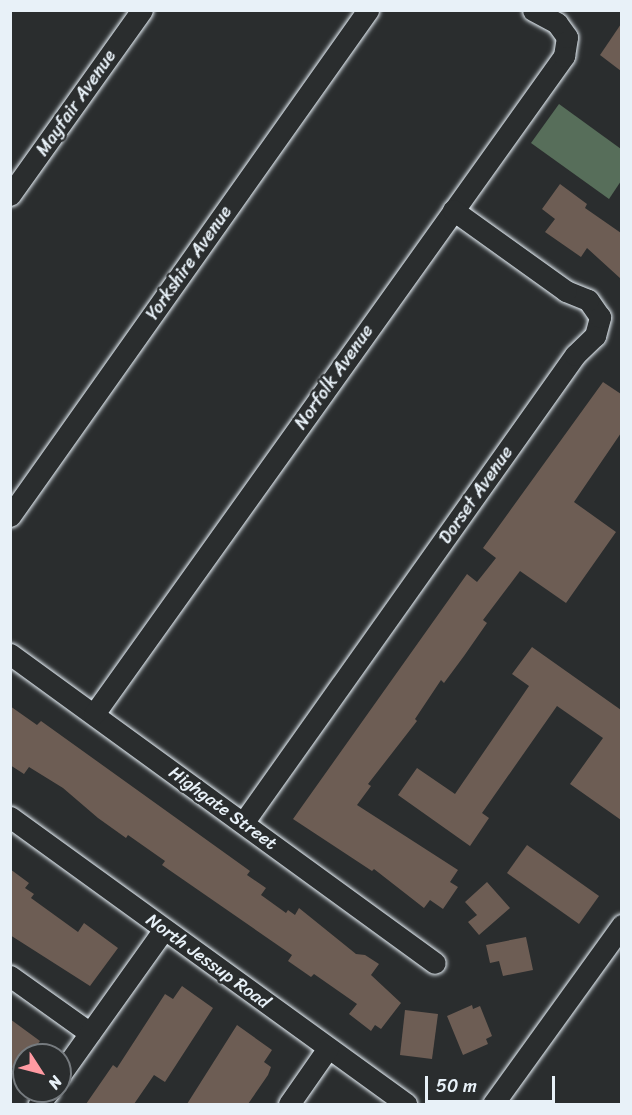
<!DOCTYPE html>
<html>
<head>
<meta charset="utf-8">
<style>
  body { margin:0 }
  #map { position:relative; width:632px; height:1115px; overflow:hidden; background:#2a2d2e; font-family:Sriracha,sans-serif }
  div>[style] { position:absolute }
  .green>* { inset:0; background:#576e5a }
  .building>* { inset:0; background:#6d5d54 }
  .roads { filter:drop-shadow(0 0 2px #e8f1f8) drop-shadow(0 0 2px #e8f1f8) }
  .minor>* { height:21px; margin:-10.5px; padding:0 10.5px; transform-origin:10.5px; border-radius:10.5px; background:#2a2d2e }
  span { translate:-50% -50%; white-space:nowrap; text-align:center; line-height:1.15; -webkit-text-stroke:4.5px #2a2d2e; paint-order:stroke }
  .street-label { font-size:18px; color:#e8f1f8 }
  .frame { position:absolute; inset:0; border:12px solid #e8f1f8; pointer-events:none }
  .north { position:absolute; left:12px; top:1043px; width:60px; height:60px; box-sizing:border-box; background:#2a2d2e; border:2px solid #767b7f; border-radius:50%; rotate:126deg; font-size:16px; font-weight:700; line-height:24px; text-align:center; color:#e8f1f8 }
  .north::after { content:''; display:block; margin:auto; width:21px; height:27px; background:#ff9aa2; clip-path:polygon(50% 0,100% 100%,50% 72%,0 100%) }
  .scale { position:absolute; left:425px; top:1076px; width:130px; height:27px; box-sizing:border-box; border:3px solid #e8f1f8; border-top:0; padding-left:8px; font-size:18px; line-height:21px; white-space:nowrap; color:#e8f1f8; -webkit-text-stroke:4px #2a2d2e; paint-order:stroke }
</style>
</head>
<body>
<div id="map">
  <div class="green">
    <i style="clip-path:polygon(559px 104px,621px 149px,621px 181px,609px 199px,531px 143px)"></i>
  </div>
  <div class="building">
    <i style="clip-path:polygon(621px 24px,621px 71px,600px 55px)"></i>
    <i style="clip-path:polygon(560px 184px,587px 204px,585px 208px,621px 233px,621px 279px,587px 248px,581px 257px,545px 232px,555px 219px,542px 209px)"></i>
    <i style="clip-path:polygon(603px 382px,621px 394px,621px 433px,574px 502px,616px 532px,566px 603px,520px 571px,483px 620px,487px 623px,464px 656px,444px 683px,441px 680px,415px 719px,417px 721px,368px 784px,371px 786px,357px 805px,458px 870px,450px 882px,458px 887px,443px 909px,430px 900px,424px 908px,374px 869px,372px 871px,293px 819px,467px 574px,477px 582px,496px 558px,483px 548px)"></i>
    <i style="clip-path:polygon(532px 647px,621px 710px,621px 820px,570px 784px,603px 738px,557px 706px,482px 813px,489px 818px,470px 846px,398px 795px,417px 768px,455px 794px,529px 686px,512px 674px)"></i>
    <i style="clip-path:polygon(10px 706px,37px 725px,41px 721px,250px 871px,247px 875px,266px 888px,261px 895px,286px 913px,288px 910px,295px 915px,299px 908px,356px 954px,365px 955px,379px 964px,371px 975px,401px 1003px,381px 1029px,375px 1025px,371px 1031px,349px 1014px,357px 1004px,314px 974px,311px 977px,288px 961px,292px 955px,162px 865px,165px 861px,128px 835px,126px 838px,98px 818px,63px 788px,29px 767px,24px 774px,10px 765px)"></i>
    <i style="clip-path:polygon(527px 845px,599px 896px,579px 924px,507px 873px)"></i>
    <i style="clip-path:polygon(10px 869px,29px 883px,25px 888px,34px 894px,31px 898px,78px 932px,84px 923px,118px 948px,90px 986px,10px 935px)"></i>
    <i style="clip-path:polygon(487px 882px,510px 908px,479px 935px,468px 922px,477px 915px,465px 902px)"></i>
    <i style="clip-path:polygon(526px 937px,533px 970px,503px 976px,499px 961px,490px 963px,486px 945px)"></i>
    <i style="clip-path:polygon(182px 986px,213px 1008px,165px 1082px,154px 1075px,134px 1104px,86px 1104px,113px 1065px,117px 1068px,165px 994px,173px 999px)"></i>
    <i style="clip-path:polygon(472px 1005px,473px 1009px,480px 1006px,492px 1036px,486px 1039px,488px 1044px,463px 1055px,447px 1016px)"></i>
    <i style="clip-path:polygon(405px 1010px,438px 1014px,432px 1059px,400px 1055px)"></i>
    <i style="clip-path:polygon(10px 1019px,40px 1041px,30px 1055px,24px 1055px,24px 1076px,10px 1066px)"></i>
    <i style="clip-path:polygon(237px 1025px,272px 1050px,264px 1062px,271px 1067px,268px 1075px,248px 1104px,187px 1104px)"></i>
  </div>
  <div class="roads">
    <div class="minor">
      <i style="left:10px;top:195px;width:227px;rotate:-54.5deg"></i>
      <i style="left:10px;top:516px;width:620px;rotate:-54.72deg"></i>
      <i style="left:10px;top:654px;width:525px;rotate:36.02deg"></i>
      <i style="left:94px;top:714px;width:809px;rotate:-54.46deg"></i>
      <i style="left:564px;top:56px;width:19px;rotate:-81deg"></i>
      <i style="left:567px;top:37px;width:17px;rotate:-126deg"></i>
      <i style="left:557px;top:23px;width:27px;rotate:-152deg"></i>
      <i style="left:10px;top:817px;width:489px;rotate:35.9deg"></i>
      <i style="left:243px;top:823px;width:574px;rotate:-54.65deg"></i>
      <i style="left:575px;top:355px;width:28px;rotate:-44deg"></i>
      <i style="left:595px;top:336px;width:20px;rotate:-75deg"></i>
      <i style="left:600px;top:317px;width:21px;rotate:-125deg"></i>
      <i style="left:588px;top:300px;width:24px;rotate:-158deg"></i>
      <i style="left:566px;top:291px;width:139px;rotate:-144.4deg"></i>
      <i style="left:10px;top:976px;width:98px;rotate:35.5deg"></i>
      <i style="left:60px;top:1075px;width:179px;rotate:-54.5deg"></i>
      <i style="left:39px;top:1104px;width:16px;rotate:-52deg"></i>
      <i style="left:289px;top:1104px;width:68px;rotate:-55.1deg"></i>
      <i style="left:493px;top:1104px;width:221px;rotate:-54.2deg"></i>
    </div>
  </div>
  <div class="street-label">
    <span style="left:76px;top:103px;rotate:-55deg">Mayfair Avenue</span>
    <span style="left:189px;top:263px;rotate:-55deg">Yorkshire Avenue</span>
    <span style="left:334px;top:377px;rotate:-55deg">Norfolk Avenue</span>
    <span style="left:476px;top:495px;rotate:-55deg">Dorset Avenue</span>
    <span style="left:223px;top:808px;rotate:36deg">Highgate Street</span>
    <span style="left:208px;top:961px;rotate:36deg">North Jessup Road</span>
  </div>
  <div class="frame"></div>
  <div class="north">N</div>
  <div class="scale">50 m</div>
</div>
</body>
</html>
